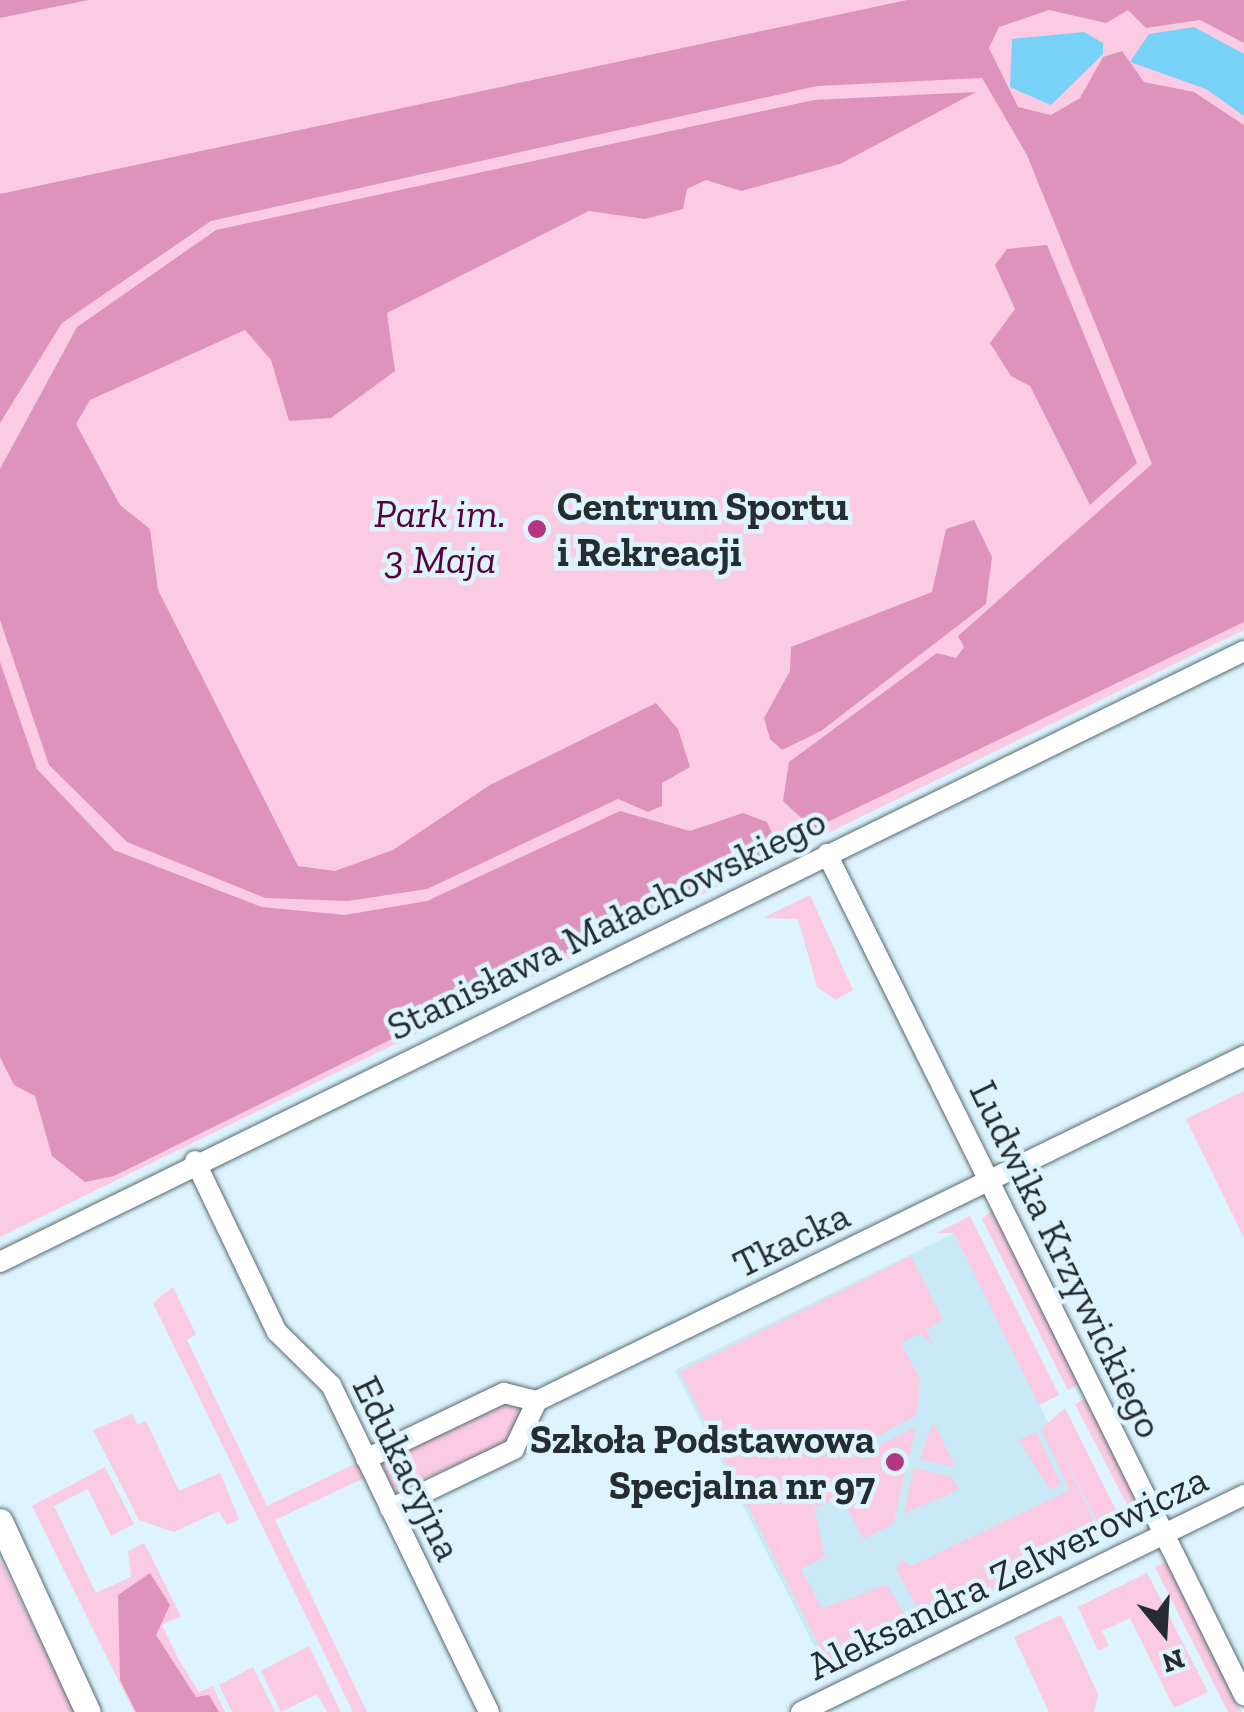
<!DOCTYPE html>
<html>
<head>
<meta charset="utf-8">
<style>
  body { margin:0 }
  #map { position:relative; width:1244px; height:1712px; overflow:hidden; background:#ddf3fd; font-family:"Zilla Slab",serif }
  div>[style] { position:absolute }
  .built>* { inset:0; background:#cae9f7 }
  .green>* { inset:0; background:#facbe2 }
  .forest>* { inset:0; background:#de94ba }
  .water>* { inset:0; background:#78d2f7 }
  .roads { filter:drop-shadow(0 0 2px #576a73) drop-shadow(0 0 2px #576a73) }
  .minor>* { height:20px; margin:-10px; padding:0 10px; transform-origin:10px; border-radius:10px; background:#fff }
  .tertiary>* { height:25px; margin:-12.5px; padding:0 12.5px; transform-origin:12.5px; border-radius:12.5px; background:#fff }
  .dots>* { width:28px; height:28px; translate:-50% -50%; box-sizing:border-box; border:5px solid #ddf3fd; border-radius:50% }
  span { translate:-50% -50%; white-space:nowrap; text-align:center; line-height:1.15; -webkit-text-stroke:9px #ddf3fd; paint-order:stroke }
  .poi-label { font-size:40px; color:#252d31; font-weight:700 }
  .left { translate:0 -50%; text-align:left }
  .right { translate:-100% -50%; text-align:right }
  .park-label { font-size:40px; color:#5a003c; font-style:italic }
  .street-label { font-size:40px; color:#252d31 }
  .north { position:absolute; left:1114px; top:1582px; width:100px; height:100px; -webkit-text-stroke:8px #ddf3fd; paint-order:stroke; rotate:162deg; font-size:28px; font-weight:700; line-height:40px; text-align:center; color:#252d31 }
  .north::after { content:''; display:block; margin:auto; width:35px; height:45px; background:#252d31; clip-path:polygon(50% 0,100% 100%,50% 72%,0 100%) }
</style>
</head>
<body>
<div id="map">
  <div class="built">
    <i style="clip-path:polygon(954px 1233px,1105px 1537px,828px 1674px,675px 1370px)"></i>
  </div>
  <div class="green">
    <i style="clip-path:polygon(89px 0,1244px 0,1244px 630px,0 1237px,0 18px)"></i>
    <i style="clip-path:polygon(810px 895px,853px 990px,836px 1000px,817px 987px,798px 919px,763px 918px)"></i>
    <i style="clip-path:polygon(1244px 1091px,1244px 1238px,1186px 1119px)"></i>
    <i style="clip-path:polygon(992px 1210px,1079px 1384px,1068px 1390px,982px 1219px)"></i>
    <i style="clip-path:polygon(970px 1216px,1059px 1395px,1039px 1405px,954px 1233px,937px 1233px)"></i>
    <i style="clip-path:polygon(911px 1256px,943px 1320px,926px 1329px,933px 1344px,919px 1334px,901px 1343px,920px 1380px,917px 1415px,867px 1442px,868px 1451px,916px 1427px,893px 1524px,863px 1539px,841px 1496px,814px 1509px,825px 1557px,801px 1569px,822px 1609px,887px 1584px,912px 1628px,831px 1669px,680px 1372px)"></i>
    <i style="clip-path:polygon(173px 1287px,196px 1334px,187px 1340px,267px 1506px,357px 1463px,364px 1478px,275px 1520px,367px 1712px,353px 1712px,153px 1303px)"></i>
    <i style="clip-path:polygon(1086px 1398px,1144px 1515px,1135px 1520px,1075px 1404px)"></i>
    <i style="clip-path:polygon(503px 1402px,520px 1410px,510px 1442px,392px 1492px,381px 1461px)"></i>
    <i style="clip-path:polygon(1065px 1408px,1116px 1510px,1107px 1541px,1054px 1436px,1101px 1536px,925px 1621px,896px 1569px,902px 1560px,911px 1566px,1070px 1490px,1041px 1429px)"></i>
    <i style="clip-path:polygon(132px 1414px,137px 1425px,146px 1421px,179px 1491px,220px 1473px,239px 1519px,227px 1525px,219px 1511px,174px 1532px,139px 1520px,93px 1430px)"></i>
    <i style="clip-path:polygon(932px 1425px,936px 1427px,955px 1467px,920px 1459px)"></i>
    <i style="clip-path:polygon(1036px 1432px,1061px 1484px,1050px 1490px,1019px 1440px)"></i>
    <i style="clip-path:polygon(105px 1467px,134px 1524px,111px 1536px,88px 1489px,54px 1506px,96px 1593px,131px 1577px,128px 1551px,144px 1543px,181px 1616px,162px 1625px,179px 1660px,199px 1692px,213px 1686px,225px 1712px,134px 1712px,32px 1506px)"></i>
    <i style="clip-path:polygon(914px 1468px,952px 1477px,959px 1490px,904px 1513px)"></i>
    <i style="clip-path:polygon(0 1559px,75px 1712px,0 1712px)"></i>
    <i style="clip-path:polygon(1167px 1562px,1241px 1712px,1228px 1712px,1155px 1567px)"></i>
    <i style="clip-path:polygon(1147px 1573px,1208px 1692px,1174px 1708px,1130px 1618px,1102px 1631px,1109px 1646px,1098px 1651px,1078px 1607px)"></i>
    <i style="clip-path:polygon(1061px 1615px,1098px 1694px,1094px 1712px,1049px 1712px,1014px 1637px)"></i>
    <i style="clip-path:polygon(309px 1646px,341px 1712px,327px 1712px,317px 1694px,281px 1712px,261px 1671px)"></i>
    <i style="clip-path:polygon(253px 1667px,275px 1712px,232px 1712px,219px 1685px)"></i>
  </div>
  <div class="forest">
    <i style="clip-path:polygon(0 0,89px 0,0 18px)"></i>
    <i style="clip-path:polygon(907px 0,1244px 0,1244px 43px,1200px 20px,1146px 28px,1128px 10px,1106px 23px,1049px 10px,999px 27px,989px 48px,1018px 107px,1051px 115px,1080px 98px,1103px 57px,1122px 51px,1144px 82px,1194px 92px,1244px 125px,1244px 622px,813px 829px,783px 801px,789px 762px,937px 653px,956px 658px,964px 647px,958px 636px,1152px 464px,1027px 155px,982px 78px,817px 86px,211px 221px,62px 323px,0 423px,0 194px)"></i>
    <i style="clip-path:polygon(976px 92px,840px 164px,741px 191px,706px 180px,687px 189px,683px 209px,645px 219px,589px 211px,387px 313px,395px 371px,331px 418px,289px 421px,271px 360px,245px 330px,90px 400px,76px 424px,120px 505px,150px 529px,158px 590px,298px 866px,335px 871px,393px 850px,490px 785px,656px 703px,678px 729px,690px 767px,662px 783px,662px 806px,648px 812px,618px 799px,427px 889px,348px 901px,265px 898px,127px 842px,49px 765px,0 620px,0 469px,77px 327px,216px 230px,814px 100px)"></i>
    <i style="clip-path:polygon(1047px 245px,1137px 463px,1090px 505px,1030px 386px,1011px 376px,990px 343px,1015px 309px,995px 265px,1007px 249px)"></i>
    <i style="clip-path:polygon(974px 520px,992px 557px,986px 604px,821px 731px,782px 750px,770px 739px,764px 718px,790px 671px,791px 647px,932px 592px,946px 529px)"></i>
    <i style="clip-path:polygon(0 662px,37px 769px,114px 850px,262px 907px,345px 915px,427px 901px,620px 811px,690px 831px,743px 813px,767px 822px,779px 848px,114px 1176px,85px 1182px,52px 1156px,35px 1096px,14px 1085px,0 1057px)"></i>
    <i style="clip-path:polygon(150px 1573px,170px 1605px,156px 1635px,196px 1697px,209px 1695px,219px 1712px,136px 1712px,120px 1680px,118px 1595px)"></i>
  </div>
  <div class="water">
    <i style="clip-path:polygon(1194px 27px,1244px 54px,1244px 116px,1206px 89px,1130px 62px,1149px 34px)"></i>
    <i style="clip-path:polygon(1084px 32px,1103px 43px,1103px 54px,1051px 105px,1010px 87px,1012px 39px)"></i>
  </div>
  <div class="roads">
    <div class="minor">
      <i style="left:827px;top:854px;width:939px;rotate:63.63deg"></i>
      <i style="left:195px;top:1161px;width:190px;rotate:64.4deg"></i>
      <i style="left:277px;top:1332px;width:76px;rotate:44.5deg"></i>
      <i style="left:331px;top:1385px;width:363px;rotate:64.2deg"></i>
      <i style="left:0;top:1262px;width:1386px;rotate:-26.16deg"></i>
      <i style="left:366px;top:1459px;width:153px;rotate:-25.6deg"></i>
      <i style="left:504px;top:1393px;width:34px;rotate:14deg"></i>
      <i style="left:537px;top:1401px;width:787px;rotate:-26.01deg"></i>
      <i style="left:390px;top:1509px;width:138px;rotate:-25.8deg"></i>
      <i style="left:514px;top:1449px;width:53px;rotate:-64.4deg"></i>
      <i style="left:801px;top:1712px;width:493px;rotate:-26.1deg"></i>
    </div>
    <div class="tertiary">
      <i style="left:0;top:1521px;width:210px;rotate:65.3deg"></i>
    </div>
  </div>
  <div class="dots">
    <i style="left:537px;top:529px;background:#b43582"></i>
    <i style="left:895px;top:1462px;background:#b43582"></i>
  </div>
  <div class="poi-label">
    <span class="left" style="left:557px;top:529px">Centrum Sportu<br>i Rekreacji</span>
    <span class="right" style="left:875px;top:1462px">Szkoła Podstawowa<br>Specjalna nr 97</span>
  </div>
  <div class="park-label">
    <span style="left:440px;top:536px">Park im.<br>3 Maja</span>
  </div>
  <div class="street-label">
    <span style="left:606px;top:923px;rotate:-26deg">Stanisława Małachowskiego</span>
    <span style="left:791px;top:1239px;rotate:-26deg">Tkacka</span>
    <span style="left:1067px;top:1259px;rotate:64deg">Ludwika Krzywickiego</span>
    <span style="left:408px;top:1468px;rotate:64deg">Edukacyjna</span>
    <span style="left:1007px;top:1572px;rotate:-26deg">Aleksandra Zelwerowicza</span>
  </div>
  <div class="north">N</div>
</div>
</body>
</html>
